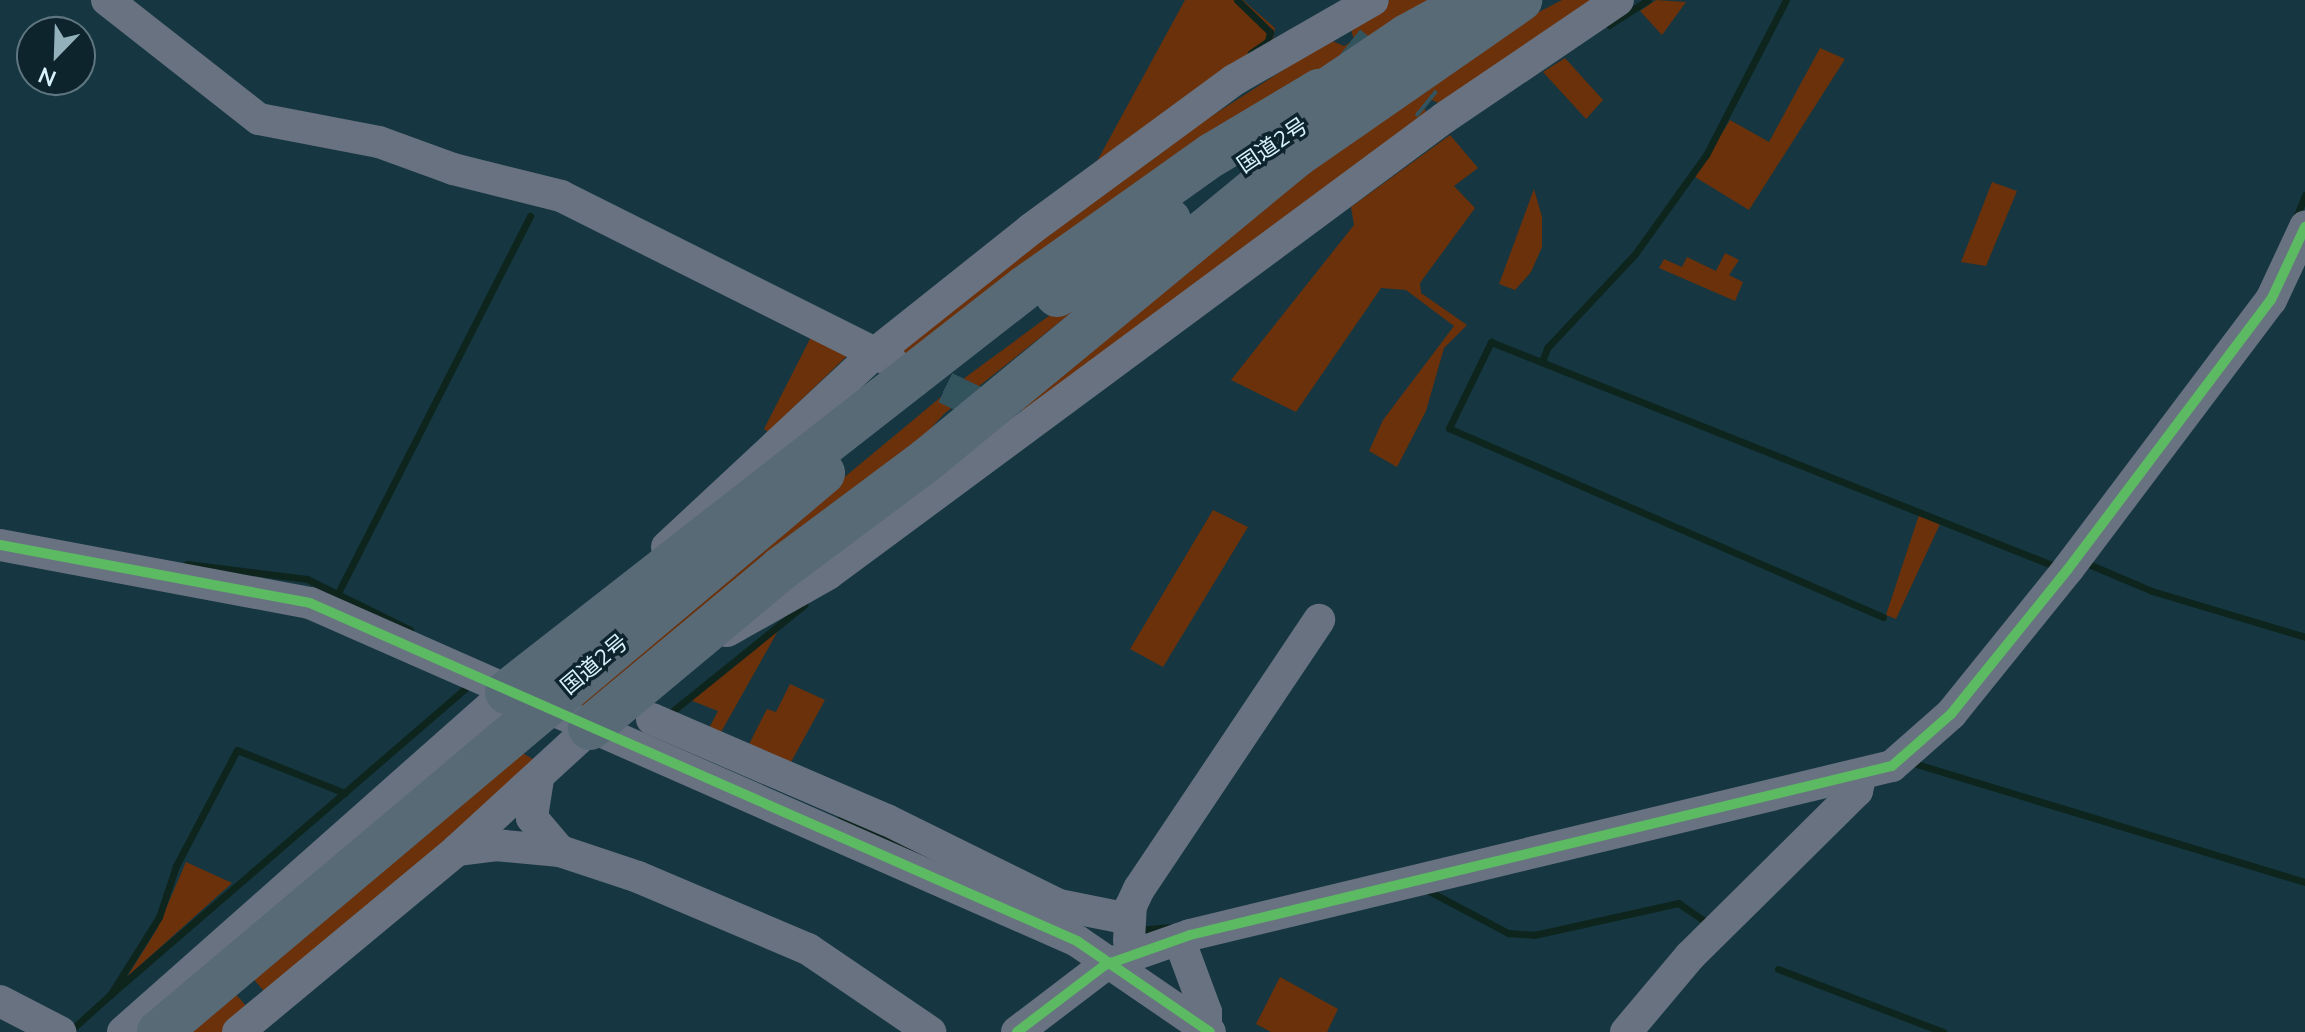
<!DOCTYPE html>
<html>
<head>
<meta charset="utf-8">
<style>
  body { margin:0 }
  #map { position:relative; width:2305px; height:1032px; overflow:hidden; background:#163741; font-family:"Nunito Sans","Noto Sans JP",sans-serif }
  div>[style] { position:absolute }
  .green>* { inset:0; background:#6a310b }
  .stream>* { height:7px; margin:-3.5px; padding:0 3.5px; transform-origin:3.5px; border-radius:3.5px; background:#0e251e }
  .minor-tunnel>* { height:32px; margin-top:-16px; transform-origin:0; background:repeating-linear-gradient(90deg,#33535d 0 32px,transparent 0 48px) }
  .minor>* { height:32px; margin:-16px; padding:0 16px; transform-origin:16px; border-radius:16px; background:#687280 }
  .highway>* { height:44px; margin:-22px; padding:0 22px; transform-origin:22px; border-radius:22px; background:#596a77 }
  .highway-bridge>* { height:44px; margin:-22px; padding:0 22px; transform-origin:22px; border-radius:22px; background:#596a77 }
  .cycleway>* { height:10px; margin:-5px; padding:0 5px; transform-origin:5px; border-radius:5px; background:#5cba63 }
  span { translate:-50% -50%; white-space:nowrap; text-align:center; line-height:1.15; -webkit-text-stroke:7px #0e242c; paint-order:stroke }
  .street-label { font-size:22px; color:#d7f2fd }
  .north { position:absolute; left:16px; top:16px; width:80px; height:80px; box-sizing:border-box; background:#0e242c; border:2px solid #5e7680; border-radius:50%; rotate:203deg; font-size:22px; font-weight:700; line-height:32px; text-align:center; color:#d7f2fd }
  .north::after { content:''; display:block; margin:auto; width:28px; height:36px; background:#93b1bb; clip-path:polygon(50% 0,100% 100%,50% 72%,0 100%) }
</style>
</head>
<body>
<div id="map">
  <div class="green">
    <i style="clip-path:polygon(1185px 0,1243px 0,1275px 28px,1272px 46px,1095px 165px)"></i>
    <i style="clip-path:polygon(1390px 0,1443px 0,906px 354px,900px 349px,1058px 226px,1156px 157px,1162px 148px,1330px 40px,1344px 46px,1354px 40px,1350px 26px,1355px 20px)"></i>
    <i style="clip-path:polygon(1562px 0,1603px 0,1438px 103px,1432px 100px,1424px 106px,1427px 115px,1030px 412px,1021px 410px,1234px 224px,1514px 25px)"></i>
    <i style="clip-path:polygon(1656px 0,1686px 2px,1662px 35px,1640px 11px)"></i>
    <i style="clip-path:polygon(1820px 48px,1845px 59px,1749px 210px,1695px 177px,1730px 120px,1769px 142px)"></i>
    <i style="clip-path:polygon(1565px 58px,1603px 100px,1586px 119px,1543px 72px)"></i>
    <i style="clip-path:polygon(1450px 135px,1478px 168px,1454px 186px,1475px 208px,1420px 283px,1421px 293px,1467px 325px,1444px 348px,1426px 411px,1397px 467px,1369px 451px,1383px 420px,1454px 326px,1406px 290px,1381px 288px,1296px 412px,1231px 380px,1354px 225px,1351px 207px)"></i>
    <i style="clip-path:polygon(1992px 182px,2017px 191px,1986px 266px,1961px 262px)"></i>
    <i style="clip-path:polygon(1534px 189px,1542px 217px,1542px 247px,1531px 272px,1515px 290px,1499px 284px)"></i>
    <i style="clip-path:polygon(1155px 238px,1120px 274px,944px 414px,871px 494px,579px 710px,536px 685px,835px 485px,959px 382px)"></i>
    <i style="clip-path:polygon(1725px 253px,1739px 260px,1729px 275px,1743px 282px,1735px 301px,1659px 268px,1664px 259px,1682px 267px,1687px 257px,1716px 271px)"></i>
    <i style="clip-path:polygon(812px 335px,850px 353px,768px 432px,764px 429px)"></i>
    <i style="clip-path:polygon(1213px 510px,1248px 527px,1163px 667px,1130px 649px)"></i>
    <i style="clip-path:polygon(1919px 515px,1940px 524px,1896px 619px,1886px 615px)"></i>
    <i style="clip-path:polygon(779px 629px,716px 741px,705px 736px,718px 711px,690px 700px)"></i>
    <i style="clip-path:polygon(790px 684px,825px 700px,785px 773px,744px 754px,767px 709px,776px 712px)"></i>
    <i style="clip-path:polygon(483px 731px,540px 763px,264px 991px,230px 953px)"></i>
    <i style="clip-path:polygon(186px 862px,232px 883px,127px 977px,157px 929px)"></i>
    <i style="clip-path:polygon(212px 967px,248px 1008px,229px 1032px,134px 1032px)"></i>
    <i style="clip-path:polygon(1280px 977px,1338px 1009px,1327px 1032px,1271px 1032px,1256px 1024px)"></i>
  </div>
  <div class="stream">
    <i style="left:1237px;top:0;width:46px;rotate:44.1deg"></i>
    <i style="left:1270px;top:32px;width:9px;rotate:103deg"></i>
    <i style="left:1268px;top:41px;width:21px;rotate:145deg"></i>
    <i style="left:1609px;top:25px;width:46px;rotate:-32.7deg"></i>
    <i style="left:2295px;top:220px;width:27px;rotate:-68deg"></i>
    <i style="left:1542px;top:362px;width:15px;rotate:-70deg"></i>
    <i style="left:1547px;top:348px;width:129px;rotate:-46.9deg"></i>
    <i style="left:1635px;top:254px;width:122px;rotate:-54.4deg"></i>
    <i style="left:1706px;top:155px;width:174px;rotate:-62.7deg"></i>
    <i style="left:2086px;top:563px;width:72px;rotate:23deg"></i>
    <i style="left:2152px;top:591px;width:160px;rotate:16.7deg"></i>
    <i style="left:187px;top:564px;width:121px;rotate:7.1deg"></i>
    <i style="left:307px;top:579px;width:115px;rotate:26.3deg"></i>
    <i style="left:339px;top:591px;width:421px;rotate:-63deg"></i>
    <i style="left:1883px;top:617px;width:473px;rotate:-156.5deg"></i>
    <i style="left:1449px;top:428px;width:96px;rotate:-64deg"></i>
    <i style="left:1491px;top:342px;width:609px;rotate:21.68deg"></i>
    <i style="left:669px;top:714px;width:174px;rotate:-38.9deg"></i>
    <i style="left:1913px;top:763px;width:410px;rotate:16.9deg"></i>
    <i style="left:841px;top:817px;width:92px;rotate:25.2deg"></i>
    <i style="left:1425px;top:889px;width:94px;rotate:27.9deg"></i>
    <i style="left:1508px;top:933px;width:26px;rotate:4deg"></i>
    <i style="left:1534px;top:935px;width:148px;rotate:-12.5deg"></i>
    <i style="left:1678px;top:903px;width:36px;rotate:34deg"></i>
    <i style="left:1137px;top:930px;width:32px;rotate:-5deg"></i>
    <i style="left:1778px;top:969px;width:177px;rotate:20.9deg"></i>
    <i style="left:110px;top:995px;width:470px;rotate:-40.8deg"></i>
    <i style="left:69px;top:1032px;width:55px;rotate:-42.1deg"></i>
    <i style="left:110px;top:995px;width:92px;rotate:-57.9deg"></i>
    <i style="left:159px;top:917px;width:54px;rotate:-71.6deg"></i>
    <i style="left:176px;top:866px;width:131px;rotate:-62.3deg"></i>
    <i style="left:237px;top:750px;width:116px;rotate:21.7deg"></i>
  </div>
  <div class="minor-tunnel">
    <i style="left:1350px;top:42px;width:100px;rotate:38.9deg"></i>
    <i style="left:902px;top:367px;width:116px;rotate:25.5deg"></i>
  </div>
  <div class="minor">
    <i style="left:107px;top:0;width:193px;rotate:38.1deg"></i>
    <i style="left:259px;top:119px;width:122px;rotate:10.9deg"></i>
    <i style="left:379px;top:142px;width:79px;rotate:20deg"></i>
    <i style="left:453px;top:169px;width:111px;rotate:14deg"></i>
    <i style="left:561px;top:196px;width:370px;rotate:26.6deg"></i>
    <i style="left:0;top:545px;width:315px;rotate:10.6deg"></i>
    <i style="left:310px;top:603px;width:838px;rotate:23.78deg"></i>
    <i style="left:1077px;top:941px;width:161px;rotate:34.4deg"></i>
    <i style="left:667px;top:547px;width:283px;rotate:-43deg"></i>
    <i style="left:874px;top:354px;width:201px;rotate:-38.5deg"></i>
    <i style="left:1031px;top:229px;width:252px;rotate:-36.3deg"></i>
    <i style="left:1234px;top:80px;width:160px;rotate:-29.9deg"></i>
    <i style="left:727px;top:631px;width:116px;rotate:-29.4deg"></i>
    <i style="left:828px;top:574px;width:766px;rotate:-36.51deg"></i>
    <i style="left:1444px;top:118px;width:210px;rotate:-34.1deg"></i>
    <i style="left:652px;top:719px;width:256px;rotate:23.3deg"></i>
    <i style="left:887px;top:820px;width:192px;rotate:26.3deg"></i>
    <i style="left:1059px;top:905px;width:71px;rotate:11.3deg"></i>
    <i style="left:538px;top:779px;width:39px;rotate:99deg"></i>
    <i style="left:532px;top:818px;width:43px;rotate:49.7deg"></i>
    <i style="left:457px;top:850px;width:38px;rotate:-7deg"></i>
    <i style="left:495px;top:845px;width:65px;rotate:5.3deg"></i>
    <i style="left:560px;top:851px;width:82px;rotate:18.4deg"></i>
    <i style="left:638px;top:877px;width:185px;rotate:23deg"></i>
    <i style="left:808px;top:949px;width:148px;rotate:34.2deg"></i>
    <i style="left:1179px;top:939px;width:78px;rotate:69.7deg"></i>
    <i style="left:1206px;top:1012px;width:13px;rotate:90deg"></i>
    <i style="left:1129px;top:941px;width:35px;rotate:-87deg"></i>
    <i style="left:1131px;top:906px;width:19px;rotate:-65deg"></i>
    <i style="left:1139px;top:889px;width:324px;rotate:-56.2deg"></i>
    <i style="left:0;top:1001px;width:68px;rotate:27.3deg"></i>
    <i style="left:123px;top:1032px;width:513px;rotate:-41.52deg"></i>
    <i style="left:238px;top:1032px;width:285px;rotate:-39.7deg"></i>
    <i style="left:457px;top:850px;width:180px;rotate:-42.5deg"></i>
    <i style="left:1017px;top:1032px;width:111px;rotate:-37.3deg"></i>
    <i style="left:1105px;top:965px;width:90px;rotate:-19.4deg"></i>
    <i style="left:1190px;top:935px;width:722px;rotate:-13.54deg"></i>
    <i style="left:1892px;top:766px;width:79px;rotate:-41.4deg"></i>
    <i style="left:1951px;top:714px;width:186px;rotate:-51.1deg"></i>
    <i style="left:2068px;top:569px;width:337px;rotate:-53deg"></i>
    <i style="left:2271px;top:300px;width:81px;rotate:-65deg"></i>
    <i style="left:1626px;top:1032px;width:99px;rotate:-49.9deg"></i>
    <i style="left:1690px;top:956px;width:235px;rotate:-44.7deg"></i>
    <i style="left:1857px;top:791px;width:13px;rotate:-77deg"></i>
  </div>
  <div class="highway">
    <i style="left:1296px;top:111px;width:134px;rotate:-34deg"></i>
    <i style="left:1407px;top:36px;width:75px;rotate:-28.6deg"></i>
    <i style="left:1057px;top:295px;width:63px;rotate:-29.4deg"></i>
    <i style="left:1112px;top:264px;width:72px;rotate:-37.7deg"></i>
    <i style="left:507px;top:692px;width:658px;rotate:-37.97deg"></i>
    <i style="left:1026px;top:287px;width:228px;rotate:-35.4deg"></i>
    <i style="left:1212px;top:155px;width:125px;rotate:-30.9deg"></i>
    <i style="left:590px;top:728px;width:250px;rotate:-39.8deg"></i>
    <i style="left:782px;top:568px;width:182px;rotate:-36.7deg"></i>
    <i style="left:928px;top:459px;width:478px;rotate:-39.5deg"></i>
    <i style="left:1297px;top:155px;width:272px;rotate:-34.8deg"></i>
  </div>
  <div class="highway-bridge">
    <i style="left:159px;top:1032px;width:868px;rotate:-40.09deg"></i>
  </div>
  <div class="cycleway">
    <i style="left:0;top:545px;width:315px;rotate:10.6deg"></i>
    <i style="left:310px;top:603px;width:838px;rotate:23.78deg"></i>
    <i style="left:1077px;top:941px;width:161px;rotate:34.4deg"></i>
    <i style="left:1017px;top:1032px;width:111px;rotate:-37.3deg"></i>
    <i style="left:1105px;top:965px;width:90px;rotate:-19.4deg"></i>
    <i style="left:1190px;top:935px;width:722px;rotate:-13.54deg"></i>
    <i style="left:1892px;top:766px;width:79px;rotate:-41.4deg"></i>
    <i style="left:1951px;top:714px;width:186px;rotate:-51.1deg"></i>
    <i style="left:2068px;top:569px;width:337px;rotate:-53deg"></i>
    <i style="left:2271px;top:300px;width:81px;rotate:-65deg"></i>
  </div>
  <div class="street-label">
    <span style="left:1273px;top:146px;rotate:-34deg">国道2号</span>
    <span style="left:595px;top:665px;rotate:-40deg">国道2号</span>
  </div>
  <div class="north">N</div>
</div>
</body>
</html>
